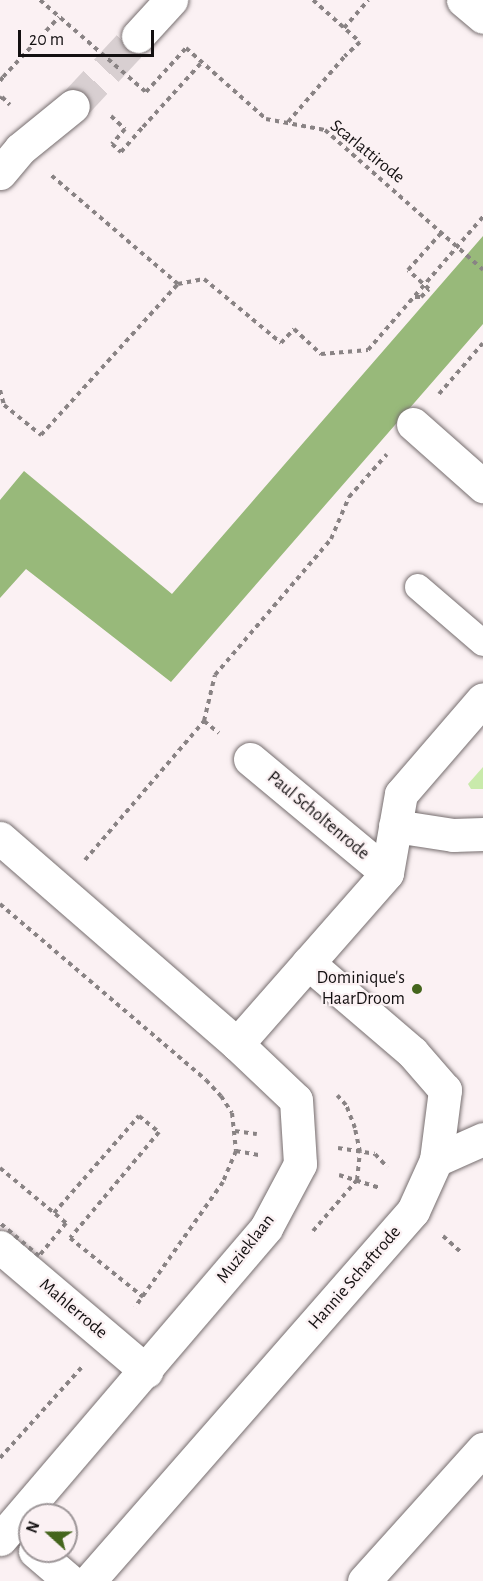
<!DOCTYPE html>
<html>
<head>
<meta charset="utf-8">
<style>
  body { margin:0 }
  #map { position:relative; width:483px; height:1581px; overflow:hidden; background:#fbf1f3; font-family:"Alegreya Sans",sans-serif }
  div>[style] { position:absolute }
  .green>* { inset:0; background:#c9eaab }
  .water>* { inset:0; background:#98b97a }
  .minor-tunnel>* { height:33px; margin-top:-16.5px; transform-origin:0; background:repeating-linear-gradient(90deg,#d8cfd1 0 33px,transparent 0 49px) }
  .path>* { height:4px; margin-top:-2px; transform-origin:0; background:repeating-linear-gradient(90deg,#898384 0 4.5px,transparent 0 9px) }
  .roads { filter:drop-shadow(0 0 2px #766e6f) drop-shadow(0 0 2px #766e6f) }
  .service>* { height:26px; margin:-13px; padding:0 13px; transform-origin:13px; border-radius:13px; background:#fff }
  .pedestrian>* { height:33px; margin:-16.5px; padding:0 16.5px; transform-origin:16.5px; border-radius:16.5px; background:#fff }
  .minor>* { height:33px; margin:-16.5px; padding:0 16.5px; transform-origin:16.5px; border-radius:16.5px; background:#fff }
  .tertiary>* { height:33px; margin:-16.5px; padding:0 16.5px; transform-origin:16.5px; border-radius:16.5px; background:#fff }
  .path-bridge>* { height:4px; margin-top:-2px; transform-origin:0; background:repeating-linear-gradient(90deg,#898384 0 4.5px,transparent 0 9px) }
  .dots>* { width:16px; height:16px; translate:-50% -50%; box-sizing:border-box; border:3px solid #fbf1f3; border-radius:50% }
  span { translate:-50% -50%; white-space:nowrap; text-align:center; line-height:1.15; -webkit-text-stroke:4.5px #fbf1f3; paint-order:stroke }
  .street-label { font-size:18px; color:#131011 }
  .poi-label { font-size:18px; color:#131011 }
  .right { translate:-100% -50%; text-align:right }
  .north { position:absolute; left:18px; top:1503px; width:60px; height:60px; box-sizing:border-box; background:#fbf1f3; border:2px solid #9e9799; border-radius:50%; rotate:291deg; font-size:16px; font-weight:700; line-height:24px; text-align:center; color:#131011 }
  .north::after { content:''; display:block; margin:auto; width:21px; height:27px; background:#44651c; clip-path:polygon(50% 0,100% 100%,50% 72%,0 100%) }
  .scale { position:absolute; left:18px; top:30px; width:136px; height:27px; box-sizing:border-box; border:3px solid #131011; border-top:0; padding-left:8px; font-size:18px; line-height:21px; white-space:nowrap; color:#131011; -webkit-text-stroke:4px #fbf1f3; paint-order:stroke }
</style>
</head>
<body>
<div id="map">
  <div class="green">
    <i style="clip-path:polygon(483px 767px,483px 789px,471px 789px,468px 784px)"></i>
  </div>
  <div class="water">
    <i style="clip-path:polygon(483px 236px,483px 324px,171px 682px,26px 569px,0 598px,0 500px,24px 471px,172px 594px)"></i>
  </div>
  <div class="minor-tunnel">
    <i style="left:73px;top:106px;width:96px;rotate:-47.1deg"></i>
  </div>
  <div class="path">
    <i style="left:313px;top:0;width:63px;rotate:41.8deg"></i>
    <i style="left:360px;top:42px;width:21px;rotate:137deg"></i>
    <i style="left:344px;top:28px;width:37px;rotate:-49deg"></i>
    <i style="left:0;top:81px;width:5px;rotate:-53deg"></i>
    <i style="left:0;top:99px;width:3px;rotate:-45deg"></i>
    <i style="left:2px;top:97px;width:11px;rotate:45deg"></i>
    <i style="left:111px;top:116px;width:19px;rotate:43deg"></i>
    <i style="left:125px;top:129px;width:20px;rotate:131deg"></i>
    <i style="left:112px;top:144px;width:12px;rotate:42deg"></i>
    <i style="left:121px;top:152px;width:33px;rotate:-49deg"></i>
    <i style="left:178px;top:284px;width:26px;rotate:-11deg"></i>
    <i style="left:204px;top:279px;width:100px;rotate:39.7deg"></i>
    <i style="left:281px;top:343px;width:19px;rotate:-47deg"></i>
    <i style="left:294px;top:329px;width:37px;rotate:43deg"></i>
    <i style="left:321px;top:354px;width:47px;rotate:-4.9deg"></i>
    <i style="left:368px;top:350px;width:176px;rotate:-49.2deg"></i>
    <i style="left:415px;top:297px;width:6px"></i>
    <i style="left:421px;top:297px;width:11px;rotate:-45deg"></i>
    <i style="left:429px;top:289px;width:28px;rotate:-138deg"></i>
    <i style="left:408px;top:270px;width:51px;rotate:-48.2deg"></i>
    <i style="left:0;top:390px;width:16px;rotate:75deg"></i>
    <i style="left:4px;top:405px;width:48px;rotate:39deg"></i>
    <i style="left:41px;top:435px;width:204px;rotate:-47.8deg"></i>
    <i style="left:178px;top:284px;width:167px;rotate:-139.4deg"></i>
    <i style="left:439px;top:394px;width:67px;rotate:-49.2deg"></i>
    <i style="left:204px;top:721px;width:19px;rotate:39deg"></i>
    <i style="left:85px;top:860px;width:183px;rotate:-49.4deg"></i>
    <i style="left:204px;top:721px;width:47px;rotate:-76.6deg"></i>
    <i style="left:215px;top:675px;width:179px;rotate:-49.5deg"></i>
    <i style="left:331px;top:539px;width:46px;rotate:-66.8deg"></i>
    <i style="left:349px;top:497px;width:57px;rotate:-48.5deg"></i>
    <i style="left:0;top:904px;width:271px;rotate:40.5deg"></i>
    <i style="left:206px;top:1080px;width:22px;rotate:47deg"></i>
    <i style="left:221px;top:1096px;width:20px;rotate:57deg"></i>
    <i style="left:232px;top:1113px;width:38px;rotate:84deg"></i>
    <i style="left:236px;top:1151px;width:34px;rotate:113deg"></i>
    <i style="left:223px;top:1182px;width:153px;rotate:125.1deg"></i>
    <i style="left:235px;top:1131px;width:22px;rotate:8deg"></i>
    <i style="left:338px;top:1148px;width:37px;rotate:9deg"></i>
    <i style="left:375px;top:1154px;width:18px;rotate:47deg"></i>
    <i style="left:236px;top:1151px;width:23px;rotate:10deg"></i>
    <i style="left:339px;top:1175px;width:43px;rotate:17.6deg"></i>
    <i style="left:54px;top:1213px;width:129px;rotate:-48.8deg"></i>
    <i style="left:139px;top:1116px;width:26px;rotate:39deg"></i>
    <i style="left:159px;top:1132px;width:138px;rotate:130deg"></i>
    <i style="left:70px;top:1238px;width:94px;rotate:38.9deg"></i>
    <i style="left:313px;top:1231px;width:67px;rotate:-49.2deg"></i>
    <i style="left:357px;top:1180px;width:28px;rotate:-84deg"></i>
    <i style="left:360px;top:1152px;width:25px;rotate:-102deg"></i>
    <i style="left:355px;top:1128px;width:25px;rotate:-111deg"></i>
    <i style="left:346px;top:1105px;width:13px;rotate:-132deg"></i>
    <i style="left:443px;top:1236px;width:25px;rotate:42deg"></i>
    <i style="left:0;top:1458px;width:122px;rotate:-48deg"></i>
  </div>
  <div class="roads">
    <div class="service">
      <i style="left:418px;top:587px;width:86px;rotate:40.7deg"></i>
    </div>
    <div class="pedestrian">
      <i style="left:436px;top:1160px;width:51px;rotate:-24.1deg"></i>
    </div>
    <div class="minor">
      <i style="left:463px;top:0;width:26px;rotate:40deg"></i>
      <i style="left:138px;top:36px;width:49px;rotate:-47.5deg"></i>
      <i style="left:0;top:173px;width:31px;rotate:-50deg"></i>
      <i style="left:20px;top:149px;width:68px;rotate:-39.1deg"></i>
      <i style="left:413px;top:424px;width:94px;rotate:41.5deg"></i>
      <i style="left:250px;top:759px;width:178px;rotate:39.8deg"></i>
      <i style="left:395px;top:826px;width:59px;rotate:8.8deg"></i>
      <i style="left:453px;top:835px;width:30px;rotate:-2deg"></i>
      <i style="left:237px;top:1044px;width:227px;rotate:-48.7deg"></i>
      <i style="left:387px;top:873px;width:80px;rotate:-80deg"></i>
      <i style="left:401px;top:794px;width:125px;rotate:-49.2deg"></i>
      <i style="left:0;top:1247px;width:192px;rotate:40.3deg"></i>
      <i style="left:35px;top:1551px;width:46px;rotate:40.6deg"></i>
      <i style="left:89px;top:1581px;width:492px;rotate:-48.8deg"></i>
      <i style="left:413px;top:1211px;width:56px;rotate:-65.7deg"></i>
      <i style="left:436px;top:1160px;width:71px;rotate:-82.7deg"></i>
      <i style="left:445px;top:1090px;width:50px;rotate:-131deg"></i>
      <i style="left:412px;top:1052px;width:137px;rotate:-139.4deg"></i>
      <i style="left:364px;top:1581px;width:178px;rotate:-48deg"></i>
    </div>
    <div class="tertiary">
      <i style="left:0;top:838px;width:314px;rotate:41deg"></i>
      <i style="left:237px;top:1044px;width:81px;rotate:43.5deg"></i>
      <i style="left:296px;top:1100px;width:64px;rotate:86.4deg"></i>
      <i style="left:300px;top:1164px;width:72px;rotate:118deg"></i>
      <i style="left:266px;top:1228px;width:409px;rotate:130.5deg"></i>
    </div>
  </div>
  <div class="path-bridge">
    <i style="left:40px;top:0;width:140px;rotate:41deg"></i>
    <i style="left:146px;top:92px;width:59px;rotate:-47.7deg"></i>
    <i style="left:186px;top:48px;width:107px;rotate:41.6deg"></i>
    <i style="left:266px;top:119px;width:60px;rotate:10.6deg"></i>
    <i style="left:325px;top:130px;width:211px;rotate:41.5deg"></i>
    <i style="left:3px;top:77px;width:82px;rotate:-47deg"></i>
    <i style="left:288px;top:122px;width:87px;rotate:-49.2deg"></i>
    <i style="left:143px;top:127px;width:88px;rotate:-47.8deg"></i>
    <i style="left:0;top:1168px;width:86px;rotate:39.8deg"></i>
    <i style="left:66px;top:1223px;width:43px;rotate:129.3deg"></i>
    <i style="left:39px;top:1256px;width:51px;rotate:-139.8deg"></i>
  </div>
  <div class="dots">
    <i style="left:417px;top:989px;background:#44651c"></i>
  </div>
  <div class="street-label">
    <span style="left:367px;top:152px;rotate:39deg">Scarlattirode</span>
    <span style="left:318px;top:816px;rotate:40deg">Paul Scholtenrode</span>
    <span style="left:246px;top:1249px;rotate:-52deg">Muzieklaan</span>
    <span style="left:355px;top:1278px;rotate:-49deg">Hannie Schaftrode</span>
    <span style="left:73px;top:1309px;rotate:40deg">Mahlerrode</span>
  </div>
  <div class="poi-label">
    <span class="right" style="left:405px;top:989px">Dominique's<br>HaarDroom</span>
  </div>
  <div class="north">N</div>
  <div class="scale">20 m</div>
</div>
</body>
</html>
